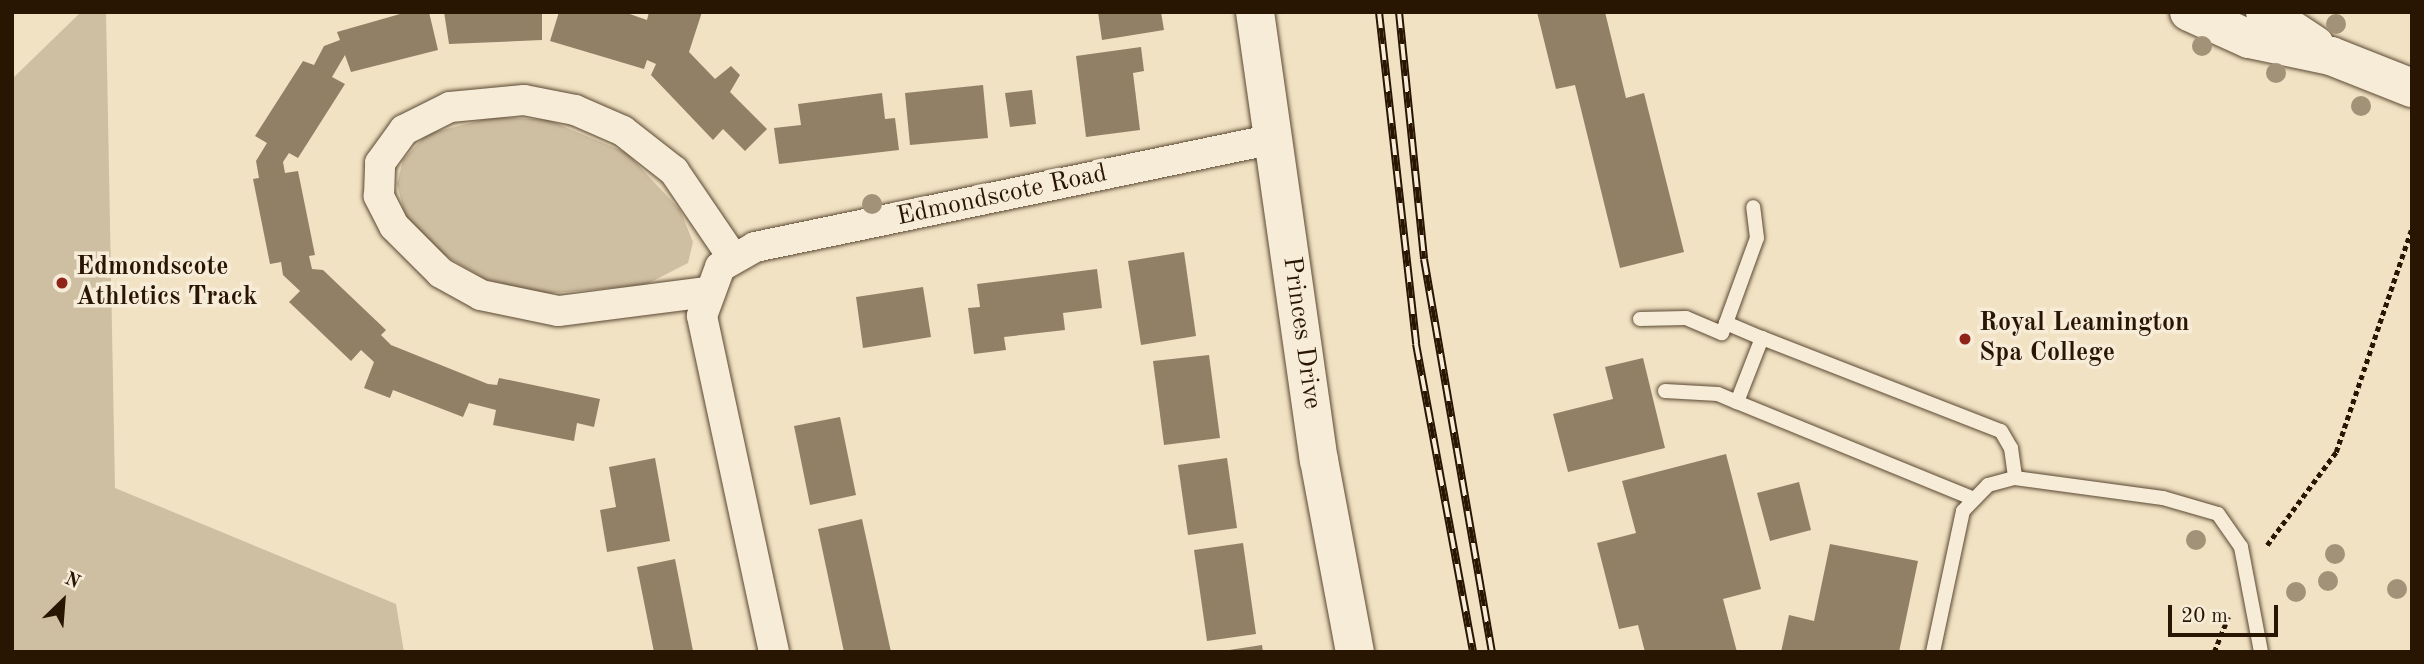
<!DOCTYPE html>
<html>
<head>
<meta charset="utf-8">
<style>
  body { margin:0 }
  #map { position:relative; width:2424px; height:664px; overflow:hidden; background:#f1e2c3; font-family:"Old Standard TT",serif }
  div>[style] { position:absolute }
  .green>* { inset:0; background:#cfbfa2 }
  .building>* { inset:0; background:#918066 }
  .path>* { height:4.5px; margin-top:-2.25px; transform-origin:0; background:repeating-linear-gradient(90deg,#281502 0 5px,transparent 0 8.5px) }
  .roads { filter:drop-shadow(0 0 2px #5a4832) drop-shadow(0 0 2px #5a4832) }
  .lane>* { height:14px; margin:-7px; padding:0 7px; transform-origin:7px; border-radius:7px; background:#f6ecd8 }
  .street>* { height:30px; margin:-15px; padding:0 15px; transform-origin:15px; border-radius:15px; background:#f6ecd8 }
  .secondary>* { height:38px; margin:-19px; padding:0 19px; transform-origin:19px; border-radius:19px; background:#f6ecd8 }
  .rail>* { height:8px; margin-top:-4px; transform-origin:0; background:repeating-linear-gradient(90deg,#f6ecd8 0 16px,#281502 0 32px); box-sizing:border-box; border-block:2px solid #281502 }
  .trees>* { width:20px; height:20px; margin:-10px; border-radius:50%; background:#a29278 }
  .dots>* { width:19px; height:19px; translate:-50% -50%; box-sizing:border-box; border:4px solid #f6ecd8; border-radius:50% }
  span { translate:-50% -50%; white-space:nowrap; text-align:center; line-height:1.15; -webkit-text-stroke:7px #f6ecd8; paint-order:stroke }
  .street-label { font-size:26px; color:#281502 }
  .poi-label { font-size:26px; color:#281502; font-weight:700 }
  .left { translate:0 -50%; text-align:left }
  .frame { position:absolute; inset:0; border:14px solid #281502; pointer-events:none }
  .north { position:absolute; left:28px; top:566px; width:70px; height:70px; -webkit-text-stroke:5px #f6ecd8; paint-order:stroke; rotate:25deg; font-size:19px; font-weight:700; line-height:28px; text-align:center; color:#281502 }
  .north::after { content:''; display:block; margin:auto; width:24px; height:32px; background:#281502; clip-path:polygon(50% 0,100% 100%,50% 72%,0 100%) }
  .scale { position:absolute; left:2168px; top:605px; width:110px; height:32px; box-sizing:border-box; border:4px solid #281502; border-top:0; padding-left:9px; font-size:21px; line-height:24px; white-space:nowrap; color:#281502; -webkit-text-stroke:5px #f6ecd8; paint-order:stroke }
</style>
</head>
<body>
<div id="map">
  <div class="green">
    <i style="clip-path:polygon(81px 12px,106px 12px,115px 488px,396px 604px,404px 652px,12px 652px,12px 79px)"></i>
    <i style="clip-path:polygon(494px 117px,548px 120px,627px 153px,680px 210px,693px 242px,688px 263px,645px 285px,542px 294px,487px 280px,441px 253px,405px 215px,397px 184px,403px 160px,427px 134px)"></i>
  </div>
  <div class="building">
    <i style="clip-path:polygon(407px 12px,429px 12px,438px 50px,351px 72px,345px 55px,332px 77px,345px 84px,298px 158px,289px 153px,283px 162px,285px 173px,298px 171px,315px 255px,309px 256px,312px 269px,323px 270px,386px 330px,381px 335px,391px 345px,488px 384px,497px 385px,499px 378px,600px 399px,594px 427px,577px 423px,574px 441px,493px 425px,496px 410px,469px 403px,463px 417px,393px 390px,390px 398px,364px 388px,374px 362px,361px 350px,351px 361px,289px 302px,300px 291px,283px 275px,281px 262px,270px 264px,253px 179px,259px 178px,256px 161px,267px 143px,255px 136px,303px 61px,314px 65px,324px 46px,340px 40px,337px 32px)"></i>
    <i style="clip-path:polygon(444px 12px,542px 12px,542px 40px,449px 44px)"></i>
    <i style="clip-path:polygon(559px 12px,624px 12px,647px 20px,649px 12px,702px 12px,689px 52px,715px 79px,731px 66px,740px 75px,730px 92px,767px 129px,745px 151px,723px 129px,713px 140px,651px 75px,656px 64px,647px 60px,644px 69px,550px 41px)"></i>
    <i style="clip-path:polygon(1098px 12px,1161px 12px,1164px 30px,1102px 40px)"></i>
    <i style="clip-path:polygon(1537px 12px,1605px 12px,1626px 98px,1644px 93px,1684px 252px,1620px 268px,1575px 85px,1556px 89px)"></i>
    <i style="clip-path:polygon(1141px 47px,1144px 71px,1133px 73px,1140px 130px,1086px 137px,1076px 56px)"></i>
    <i style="clip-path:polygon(983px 85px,988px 138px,910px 145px,905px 93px)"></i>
    <i style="clip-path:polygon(1032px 90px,1036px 124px,1010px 127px,1005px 93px)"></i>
    <i style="clip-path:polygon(882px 93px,885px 119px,895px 118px,899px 150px,779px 164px,774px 128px,801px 125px,798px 104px)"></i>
    <i style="clip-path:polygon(1184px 252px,1196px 336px,1141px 345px,1128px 261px)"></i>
    <i style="clip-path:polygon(1097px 269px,1102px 308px,1063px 313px,1065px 330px,1004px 337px,1006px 350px,974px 354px,968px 308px,980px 307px,977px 284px)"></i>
    <i style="clip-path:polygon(923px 287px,931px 337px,863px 348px,856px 297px)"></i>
    <i style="clip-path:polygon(1209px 355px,1220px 438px,1164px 445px,1153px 361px)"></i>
    <i style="clip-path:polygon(1643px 358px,1665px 448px,1568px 472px,1553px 414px,1613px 399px,1605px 367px)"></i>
    <i style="clip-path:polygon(840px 417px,856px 495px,810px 505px,794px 426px)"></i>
    <i style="clip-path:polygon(1726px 454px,1761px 589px,1723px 599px,1737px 652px,1645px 652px,1638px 625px,1619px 629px,1597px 543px,1636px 533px,1622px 481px)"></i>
    <i style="clip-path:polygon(655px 458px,670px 541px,607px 552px,600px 510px,616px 507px,609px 467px)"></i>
    <i style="clip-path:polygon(1227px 458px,1237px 528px,1188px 535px,1178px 465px)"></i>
    <i style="clip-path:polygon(1799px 482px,1811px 530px,1770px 541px,1757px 493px)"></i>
    <i style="clip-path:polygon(862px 519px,891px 652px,844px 652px,818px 529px)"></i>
    <i style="clip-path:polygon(1243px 543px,1256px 634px,1207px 641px,1194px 550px)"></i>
    <i style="clip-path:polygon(1830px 544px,1918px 561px,1899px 652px,1781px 652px,1789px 615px,1814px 621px)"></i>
    <i style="clip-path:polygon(675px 559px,693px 651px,654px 652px,637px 567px)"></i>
    <i style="clip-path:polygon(1262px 645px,1263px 652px,1229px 652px,1229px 650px)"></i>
  </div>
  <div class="path">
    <i style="left:2267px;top:545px;width:116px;rotate:-53.4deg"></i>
    <i style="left:2336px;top:452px;width:237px;rotate:-71.3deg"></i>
    <i style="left:2214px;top:652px;width:38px;rotate:-68deg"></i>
  </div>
  <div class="roads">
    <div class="lane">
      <i style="left:1640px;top:319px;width:46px;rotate:-1.2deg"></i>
      <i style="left:1686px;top:318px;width:39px;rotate:23deg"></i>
      <i style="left:1722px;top:333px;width:11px;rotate:-68deg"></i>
      <i style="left:1726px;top:323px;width:39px;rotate:23deg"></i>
      <i style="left:1726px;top:323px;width:90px;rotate:-70deg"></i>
      <i style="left:1757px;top:238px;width:31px;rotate:-97deg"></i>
      <i style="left:1665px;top:391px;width:53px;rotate:3.2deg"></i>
      <i style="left:1718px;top:394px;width:21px;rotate:23deg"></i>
      <i style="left:1972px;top:498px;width:254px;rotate:-157.8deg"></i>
      <i style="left:1737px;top:402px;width:69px;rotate:-68.7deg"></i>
      <i style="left:1762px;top:338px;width:256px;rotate:21.3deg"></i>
      <i style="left:2001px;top:431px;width:20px;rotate:60deg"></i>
      <i style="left:2011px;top:448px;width:30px;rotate:82deg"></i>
      <i style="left:1933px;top:652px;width:144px;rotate:-78deg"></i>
      <i style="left:1963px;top:511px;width:36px;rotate:-46deg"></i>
      <i style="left:1988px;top:485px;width:28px;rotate:-15deg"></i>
      <i style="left:2015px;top:478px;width:149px;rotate:7.7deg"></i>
      <i style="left:2163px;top:498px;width:57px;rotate:16.2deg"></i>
      <i style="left:2218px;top:514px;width:40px;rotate:55.1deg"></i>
      <i style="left:2241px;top:547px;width:107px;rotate:79.2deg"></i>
    </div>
    <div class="street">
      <i style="left:707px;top:292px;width:150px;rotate:172.7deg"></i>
      <i style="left:558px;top:311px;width:79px;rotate:-168.3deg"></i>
      <i style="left:481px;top:295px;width:46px;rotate:-151.2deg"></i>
      <i style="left:441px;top:273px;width:66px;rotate:-135deg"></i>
      <i style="left:394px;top:226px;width:34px;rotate:-117deg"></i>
      <i style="left:379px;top:196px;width:33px;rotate:-88deg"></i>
      <i style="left:380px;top:163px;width:41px;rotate:-54deg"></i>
      <i style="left:404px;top:130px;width:51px;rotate:-26.6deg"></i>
      <i style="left:450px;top:107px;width:74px;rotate:-5.4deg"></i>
      <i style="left:524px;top:100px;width:52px;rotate:11.1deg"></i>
      <i style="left:575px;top:110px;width:52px;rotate:23.6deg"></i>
      <i style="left:623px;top:131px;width:65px;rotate:38.1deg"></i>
      <i style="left:674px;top:171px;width:102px;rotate:55.8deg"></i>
      <i style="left:774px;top:652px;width:344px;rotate:-102.1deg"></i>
      <i style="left:702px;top:316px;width:52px;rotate:-69.8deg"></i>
      <i style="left:720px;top:267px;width:40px;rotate:-29.7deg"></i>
      <i style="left:755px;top:247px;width:530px;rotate:-11.76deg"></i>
    </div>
    <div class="secondary">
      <i style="left:1255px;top:12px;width:453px;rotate:81.9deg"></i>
      <i style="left:1319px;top:460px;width:195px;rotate:79.4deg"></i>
      <i style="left:2189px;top:12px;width:66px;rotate:24.2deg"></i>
      <i style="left:2249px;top:39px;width:84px;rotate:11.7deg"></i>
      <i style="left:2331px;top:56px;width:87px;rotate:21.6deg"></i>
      <i style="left:2265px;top:12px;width:60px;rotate:33.4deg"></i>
    </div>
  </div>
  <div class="rail">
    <i style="left:1379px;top:12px;width:334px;rotate:83.6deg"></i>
    <i style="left:1416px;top:344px;width:313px;rotate:79.5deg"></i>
    <i style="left:1399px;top:12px;width:248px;rotate:84.2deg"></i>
    <i style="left:1424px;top:259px;width:399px;rotate:80.2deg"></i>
  </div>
  <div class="trees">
    <i style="left:2336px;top:24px"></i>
    <i style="left:2202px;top:46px"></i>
    <i style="left:2276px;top:73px"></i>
    <i style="left:2361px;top:106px"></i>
    <i style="left:872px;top:204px"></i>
    <i style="left:2196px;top:540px"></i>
    <i style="left:2335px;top:554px"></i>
    <i style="left:2328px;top:581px"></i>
    <i style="left:2397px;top:589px"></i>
    <i style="left:2296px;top:592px"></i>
  </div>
  <div class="dots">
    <i style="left:62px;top:283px;background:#8f2418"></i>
    <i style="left:1965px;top:339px;background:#8f2418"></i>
  </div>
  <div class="street-label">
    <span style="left:1002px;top:196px;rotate:-12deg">Edmondscote Road</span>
    <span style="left:1301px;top:333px;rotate:82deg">Princes Drive</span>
  </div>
  <div class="poi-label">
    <span class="left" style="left:76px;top:283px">Edmondscote<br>Athletics Track</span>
    <span class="left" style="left:1979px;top:339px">Royal Leamington<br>Spa College</span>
  </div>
  <div class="frame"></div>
  <div class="north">N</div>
  <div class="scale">20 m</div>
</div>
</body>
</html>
